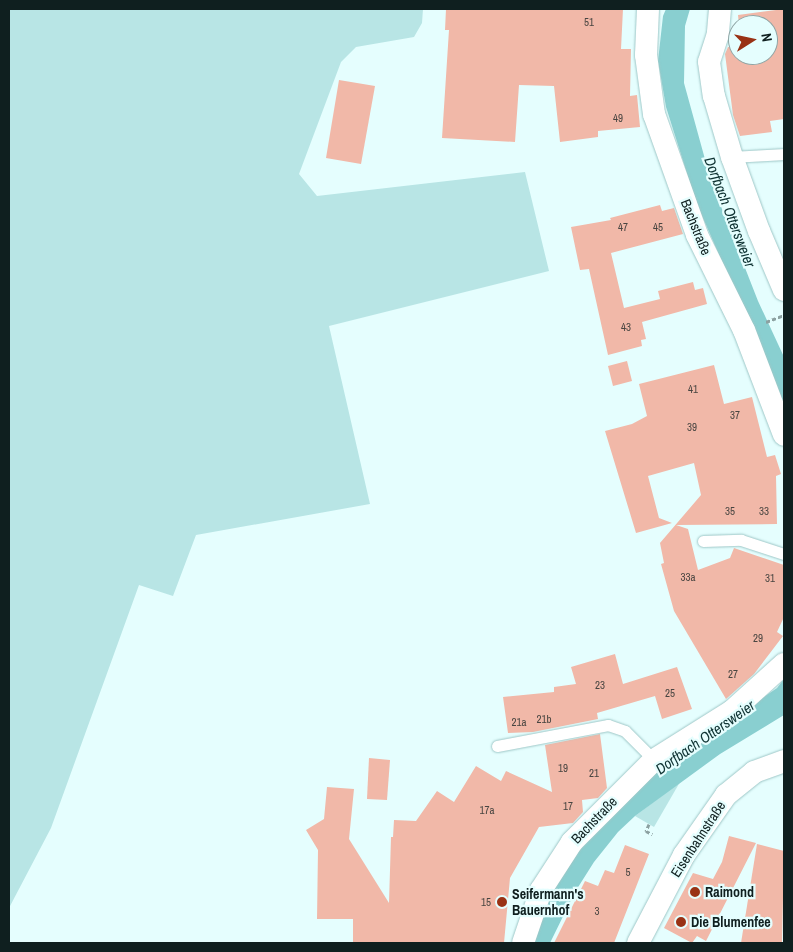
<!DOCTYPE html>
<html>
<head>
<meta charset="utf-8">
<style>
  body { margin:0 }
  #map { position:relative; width:793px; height:952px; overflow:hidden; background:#e5fefe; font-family:"Archivo Narrow",sans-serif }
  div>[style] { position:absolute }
  .green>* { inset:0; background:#b8e5e5 }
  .water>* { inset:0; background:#89cfd0 }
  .building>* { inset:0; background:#f1b8a8 }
  .path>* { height:3px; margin-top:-1.5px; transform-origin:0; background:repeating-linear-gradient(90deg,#8ca1a1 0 4px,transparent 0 6.5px) }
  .roads { filter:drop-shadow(0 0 1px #9ec7c7) drop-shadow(0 0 1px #9ec7c7) }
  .service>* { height:11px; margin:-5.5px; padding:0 5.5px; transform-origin:5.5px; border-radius:5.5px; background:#fff }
  .minor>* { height:22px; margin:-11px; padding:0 11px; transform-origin:11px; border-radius:11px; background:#fff }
  .dots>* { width:14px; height:14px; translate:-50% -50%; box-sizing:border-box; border:2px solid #e5fefe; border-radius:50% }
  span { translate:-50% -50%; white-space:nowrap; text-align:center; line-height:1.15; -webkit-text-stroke:4.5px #e5fefe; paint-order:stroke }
  .number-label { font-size:11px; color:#484541 }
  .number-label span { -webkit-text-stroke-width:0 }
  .street-label { font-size:14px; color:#0f1f1f }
  .poi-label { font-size:14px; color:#0f1f1f; font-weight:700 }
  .left { translate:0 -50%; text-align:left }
  .water-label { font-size:15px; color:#103434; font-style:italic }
  .frame { position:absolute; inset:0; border:10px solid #0f1f1f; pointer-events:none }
  .north { position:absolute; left:728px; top:15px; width:50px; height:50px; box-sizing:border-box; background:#e5fefe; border:1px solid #8fa5a5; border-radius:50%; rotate:80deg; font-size:14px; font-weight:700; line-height:20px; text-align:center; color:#0f1f1f }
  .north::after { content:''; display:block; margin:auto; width:18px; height:22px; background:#993215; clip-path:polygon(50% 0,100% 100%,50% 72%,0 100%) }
</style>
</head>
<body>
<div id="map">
  <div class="green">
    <i style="clip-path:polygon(9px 9px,423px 9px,422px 23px,414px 37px,356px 47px,341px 62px,299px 174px,317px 196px,525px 172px,549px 271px,329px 326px,370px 504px,196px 535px,173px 596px,139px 585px,51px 828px,9px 908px)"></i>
    <i style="clip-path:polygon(680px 782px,654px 827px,635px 816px)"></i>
  </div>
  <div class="water">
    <i style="clip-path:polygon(666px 9px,690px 9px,685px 26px,684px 83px,711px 181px,758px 301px,784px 357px,784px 413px,762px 353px,696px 202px,666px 107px,658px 61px,663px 16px)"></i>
    <i style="clip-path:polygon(784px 679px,784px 715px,720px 754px,635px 816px,618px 832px,594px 862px,575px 892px,550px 943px,530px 943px,546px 901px,566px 865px,636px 789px,673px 759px,777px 688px)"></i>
  </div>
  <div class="building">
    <i style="clip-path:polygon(446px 9px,623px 9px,621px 49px,631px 49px,630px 96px,637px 95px,640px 127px,598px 131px,598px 137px,560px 142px,554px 86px,519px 85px,515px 142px,442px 138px,449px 30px,445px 30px)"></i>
    <i style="clip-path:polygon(784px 9px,784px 119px,770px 121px,772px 132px,740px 136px,733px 115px,725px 54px,728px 47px,738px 46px,738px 55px,768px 55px,768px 25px,739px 25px,738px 15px)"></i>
    <i style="clip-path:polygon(339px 80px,375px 86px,361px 164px,326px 158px)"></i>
    <i style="clip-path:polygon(660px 205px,662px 211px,674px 208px,683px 234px,611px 253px,624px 308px,660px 299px,658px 291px,693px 282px,695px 290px,703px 288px,707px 304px,642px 322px,646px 339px,641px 340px,642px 346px,608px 355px,589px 269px,580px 270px,571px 227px,611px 220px,610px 218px)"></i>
    <i style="clip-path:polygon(627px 361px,632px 381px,613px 386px,608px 366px)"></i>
    <i style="clip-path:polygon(714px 365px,724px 404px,752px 397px,767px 457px,775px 455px,781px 474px,776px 476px,777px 524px,676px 525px,688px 529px,698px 570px,730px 558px,734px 548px,784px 565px,784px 617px,777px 632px,783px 636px,754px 674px,726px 699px,674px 611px,661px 564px,664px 563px,660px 543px,701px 495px,694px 463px,648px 476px,659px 518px,672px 523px,636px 533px,605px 431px,632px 424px,647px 416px,639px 384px)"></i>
    <i style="clip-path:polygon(615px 654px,623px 684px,677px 667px,692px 709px,662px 719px,655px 696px,597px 713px,598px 719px,533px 732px,508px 733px,503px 697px,554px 692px,554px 687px,576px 684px,571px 667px)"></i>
    <i style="clip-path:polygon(600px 734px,607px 788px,598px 798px,582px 800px,583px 812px,573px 823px,539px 827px,510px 878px,504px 943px,353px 943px,353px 919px,317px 919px,318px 850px,306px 830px,324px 819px,327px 787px,354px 789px,349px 839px,389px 903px,391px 837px,393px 837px,394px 820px,416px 821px,437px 791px,454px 802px,476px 766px,501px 781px,506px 771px,552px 792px,545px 745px)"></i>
    <i style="clip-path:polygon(369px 758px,390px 760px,387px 800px,367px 799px)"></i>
    <i style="clip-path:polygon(729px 836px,756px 843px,706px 941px,697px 936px,692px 943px,664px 928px,693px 873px,713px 879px,722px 862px)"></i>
    <i style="clip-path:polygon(757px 844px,784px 851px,782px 943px,741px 943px)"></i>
    <i style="clip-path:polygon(625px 845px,649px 854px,614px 943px,554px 943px,585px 881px,598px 886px,605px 870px,614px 873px)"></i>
  </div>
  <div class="path">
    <i style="left:766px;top:322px;width:19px;rotate:-21deg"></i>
    <i style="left:649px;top:824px;width:8px;rotate:113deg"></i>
    <i style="left:646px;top:831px;width:7px;rotate:27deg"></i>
  </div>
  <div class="roads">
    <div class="service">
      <i style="left:732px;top:157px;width:52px;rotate:-3.3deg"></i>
      <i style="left:703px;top:541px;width:38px;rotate:-2deg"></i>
      <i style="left:741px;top:540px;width:45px;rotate:18deg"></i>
      <i style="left:497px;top:746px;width:113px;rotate:-10.7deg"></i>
      <i style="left:608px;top:725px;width:18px;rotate:19deg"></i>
      <i style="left:625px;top:731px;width:41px;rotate:45deg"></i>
    </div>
    <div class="minor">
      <i style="left:648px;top:9px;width:46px;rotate:92.5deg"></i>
      <i style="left:646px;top:55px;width:60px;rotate:82.3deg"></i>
      <i style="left:654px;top:114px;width:128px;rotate:70.4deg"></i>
      <i style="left:697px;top:235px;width:106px;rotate:63.7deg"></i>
      <i style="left:744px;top:330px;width:112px;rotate:69.1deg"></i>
      <i style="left:720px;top:9px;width:25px;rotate:95deg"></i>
      <i style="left:718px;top:34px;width:29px;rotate:108deg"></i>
      <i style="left:709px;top:62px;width:34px;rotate:82deg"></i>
      <i style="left:714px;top:96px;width:64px;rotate:73.6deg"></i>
      <i style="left:732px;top:157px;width:79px;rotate:70deg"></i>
      <i style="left:759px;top:231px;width:64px;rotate:67deg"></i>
      <i style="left:523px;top:943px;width:56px;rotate:-71.2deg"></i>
      <i style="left:541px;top:890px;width:57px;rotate:-57.1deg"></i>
      <i style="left:572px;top:842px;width:116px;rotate:-45deg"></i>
      <i style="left:654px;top:760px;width:92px;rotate:-32.1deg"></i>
      <i style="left:732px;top:711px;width:70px;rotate:-42.1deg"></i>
      <i style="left:638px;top:943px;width:99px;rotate:-62.4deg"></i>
      <i style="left:684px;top:855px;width:73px;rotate:-55deg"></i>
      <i style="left:726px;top:795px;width:36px;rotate:-39deg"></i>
      <i style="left:754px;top:772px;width:32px;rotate:-20deg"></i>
    </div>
  </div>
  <div class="dots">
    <i style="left:695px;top:892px;background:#993215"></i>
    <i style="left:502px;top:902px;background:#993215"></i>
    <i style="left:681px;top:922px;background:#993215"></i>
  </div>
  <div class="number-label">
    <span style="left:589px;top:22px">51</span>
    <span style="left:618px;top:118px">49</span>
    <span style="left:623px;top:227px">47</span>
    <span style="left:658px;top:227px">45</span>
    <span style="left:626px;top:327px">43</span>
    <span style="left:693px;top:389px">41</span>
    <span style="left:735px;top:415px">37</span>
    <span style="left:692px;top:427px">39</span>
    <span style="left:730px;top:511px">35</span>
    <span style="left:764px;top:511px">33</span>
    <span style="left:688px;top:577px">33a</span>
    <span style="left:770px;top:578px">31</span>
    <span style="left:758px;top:638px">29</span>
    <span style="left:733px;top:674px">27</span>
    <span style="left:600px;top:685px">23</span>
    <span style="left:670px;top:693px">25</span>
    <span style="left:544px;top:719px">21b</span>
    <span style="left:519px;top:722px">21a</span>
    <span style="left:563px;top:768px">19</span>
    <span style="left:594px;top:773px">21</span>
    <span style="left:568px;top:806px">17</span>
    <span style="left:487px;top:810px">17a</span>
    <span style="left:628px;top:872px">5</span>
    <span style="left:486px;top:902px">15</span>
    <span style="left:597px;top:911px">3</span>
  </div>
  <div class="street-label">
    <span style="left:696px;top:227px;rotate:68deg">Bachstraße</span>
    <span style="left:594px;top:820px;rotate:-46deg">Bachstraße</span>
    <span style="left:698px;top:839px;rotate:-57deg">Eisenbahnstraße</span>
  </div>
  <div class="poi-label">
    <span class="left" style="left:705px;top:892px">Raimond</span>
    <span class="left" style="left:512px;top:902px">Seifermann's<br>Bauernhof</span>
    <span class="left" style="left:691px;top:922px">Die Blumenfee</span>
  </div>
  <div class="water-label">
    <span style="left:730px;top:212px;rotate:69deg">Dorfbach Ottersweier</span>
    <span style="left:705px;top:737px;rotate:-35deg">Dorfbach Ottersweier</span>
  </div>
  <div class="frame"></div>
  <div class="north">N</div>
</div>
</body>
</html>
